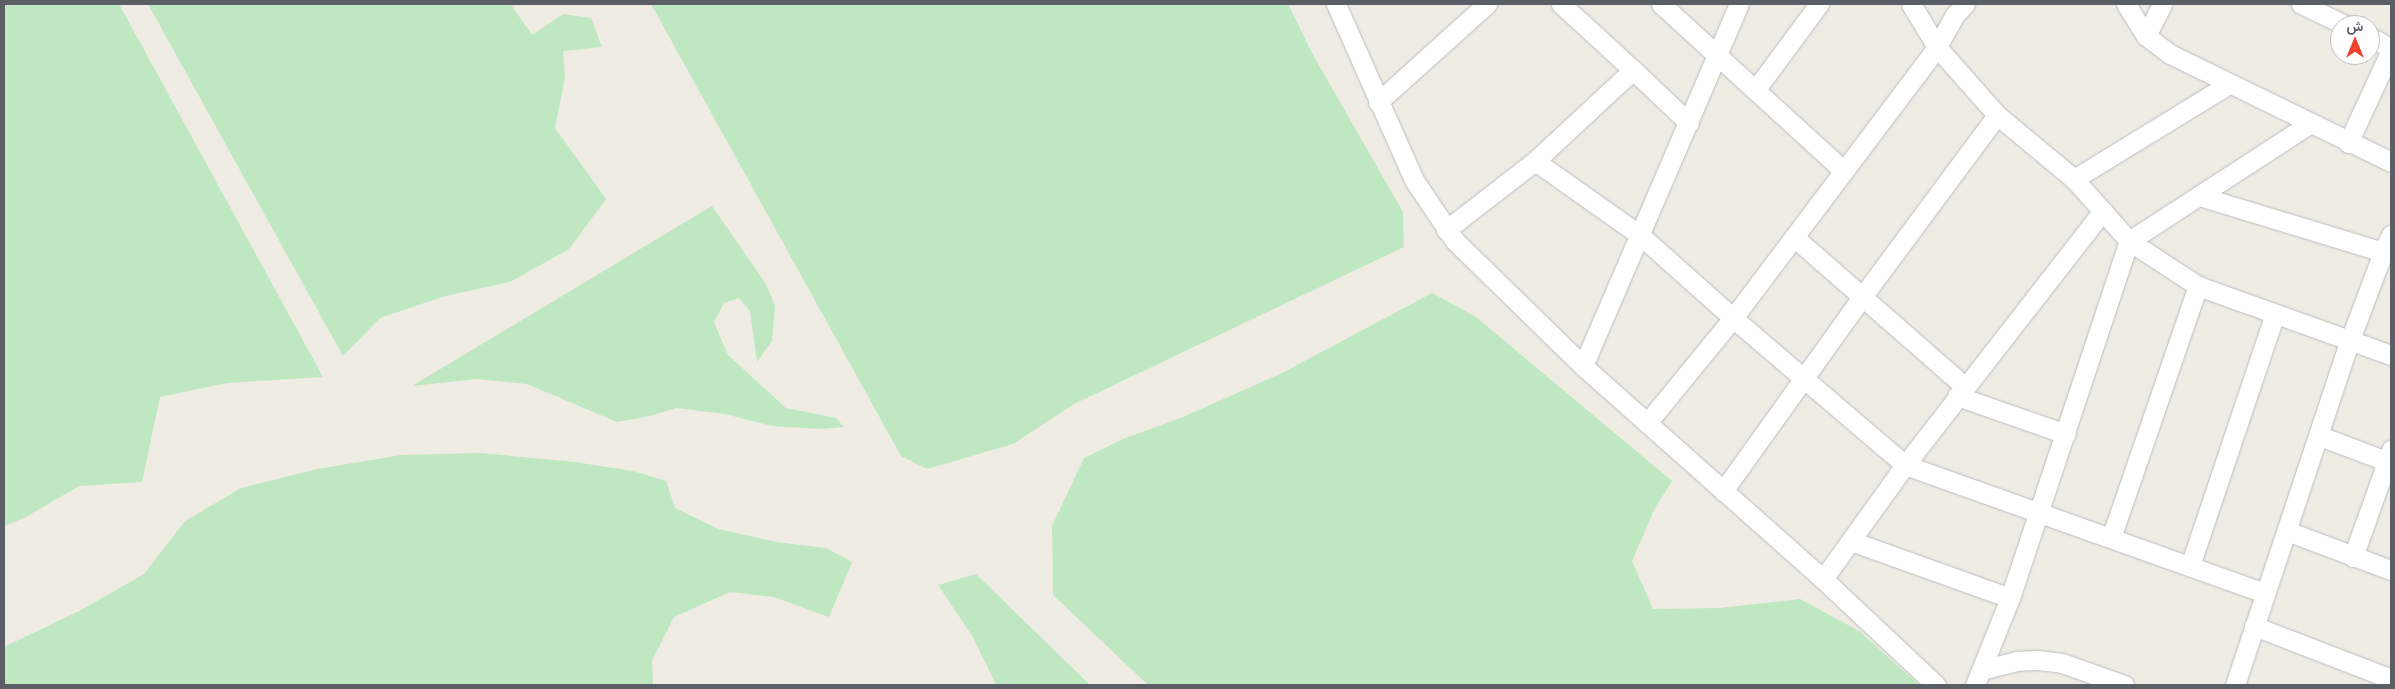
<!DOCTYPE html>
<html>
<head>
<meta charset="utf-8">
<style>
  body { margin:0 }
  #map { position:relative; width:2395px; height:689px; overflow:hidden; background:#efede3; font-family:"Archivo Narrow",Vazirmatn,sans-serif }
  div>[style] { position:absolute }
  .green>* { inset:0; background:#bfe7c1 }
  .roads { filter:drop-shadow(0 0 1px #b8bbc0) drop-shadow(0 0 1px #b8bbc0) }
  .minor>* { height:19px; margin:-9.5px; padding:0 9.5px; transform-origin:9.5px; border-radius:9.5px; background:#fff }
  span { translate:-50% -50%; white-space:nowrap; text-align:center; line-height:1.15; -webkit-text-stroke:4px #fff; paint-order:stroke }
  .frame { position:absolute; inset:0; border:5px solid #5b5f65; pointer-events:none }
  .north { position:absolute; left:2330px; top:15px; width:50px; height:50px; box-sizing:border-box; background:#fff; border:1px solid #bdbfc1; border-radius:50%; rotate:0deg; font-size:14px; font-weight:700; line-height:20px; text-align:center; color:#5b5f65 }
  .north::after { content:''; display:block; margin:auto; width:18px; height:22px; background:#ef4329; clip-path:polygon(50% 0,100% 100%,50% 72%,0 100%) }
</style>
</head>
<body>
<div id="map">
  <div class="green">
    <i style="clip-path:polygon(4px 4px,119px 4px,323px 377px,227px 383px,160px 397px,142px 482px,79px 486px,24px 518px,4px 526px)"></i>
    <i style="clip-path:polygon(148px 4px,513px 4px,512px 6px,532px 35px,563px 14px,591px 18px,602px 47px,563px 51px,565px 77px,555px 128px,606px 199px,569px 249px,510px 282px,445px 296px,380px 318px,343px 356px)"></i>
    <i style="clip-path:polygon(651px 4px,1288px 4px,1312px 53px,1403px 212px,1404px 247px,1074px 404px,1013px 444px,927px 469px,901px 456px)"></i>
    <i style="clip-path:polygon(712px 206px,766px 284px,775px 306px,772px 341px,757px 362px,750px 311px,739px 298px,724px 303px,714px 322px,728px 355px,786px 408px,836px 418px,844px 427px,820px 429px,772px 426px,725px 414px,676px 408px,650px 416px,617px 422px,527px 384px,477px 379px,412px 386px)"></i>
    <i style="clip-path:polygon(1432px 293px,1476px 317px,1672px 481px,1655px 508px,1632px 561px,1653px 609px,1719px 608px,1800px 599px,1859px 631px,1919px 685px,1148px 685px,1053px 595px,1052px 526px,1084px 458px,1123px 439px,1183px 417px,1282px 373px)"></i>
    <i style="clip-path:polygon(480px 453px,575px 462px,633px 471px,666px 481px,675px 508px,718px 529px,776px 542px,826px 548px,852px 562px,829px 617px,774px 597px,730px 592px,674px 617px,652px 661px,653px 685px,4px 685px,4px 647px,81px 610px,144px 574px,185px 521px,241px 488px,317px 469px,401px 455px)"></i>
    <i style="clip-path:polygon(976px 574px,1090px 685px,996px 685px,973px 637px,938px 585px)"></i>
  </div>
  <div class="roads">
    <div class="minor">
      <i style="left:1336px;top:4px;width:193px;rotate:66.1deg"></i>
      <i style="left:1414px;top:180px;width:73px;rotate:56.1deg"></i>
      <i style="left:1455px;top:241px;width:179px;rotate:44.3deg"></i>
      <i style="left:1583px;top:366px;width:321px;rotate:41.6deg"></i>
      <i style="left:1823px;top:579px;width:155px;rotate:43.2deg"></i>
      <i style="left:1661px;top:4px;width:246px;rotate:42.4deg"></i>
      <i style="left:1911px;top:4px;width:50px;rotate:58.8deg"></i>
      <i style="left:1937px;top:47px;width:91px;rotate:48.6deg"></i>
      <i style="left:1997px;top:115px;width:100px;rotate:39.7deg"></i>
      <i style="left:2074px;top:179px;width:83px;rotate:48.4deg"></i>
      <i style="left:2129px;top:241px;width:82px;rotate:33.1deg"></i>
      <i style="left:2198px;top:286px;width:205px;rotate:19.7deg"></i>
      <i style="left:2126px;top:4px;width:38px;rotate:58deg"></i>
      <i style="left:2146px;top:36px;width:30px;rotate:37deg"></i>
      <i style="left:2170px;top:54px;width:246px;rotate:26deg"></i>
      <i style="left:2301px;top:4px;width:49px;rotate:25.5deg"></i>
      <i style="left:2146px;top:36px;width:36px;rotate:-63deg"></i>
      <i style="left:2370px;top:37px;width:24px;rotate:28deg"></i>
      <i style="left:1633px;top:70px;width:77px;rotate:43.4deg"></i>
      <i style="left:1756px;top:89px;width:106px;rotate:-53.5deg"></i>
      <i style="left:1378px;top:102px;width:147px;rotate:-42deg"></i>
      <i style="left:2348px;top:143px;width:102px;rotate:-65.2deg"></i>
      <i style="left:1535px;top:161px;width:130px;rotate:35.3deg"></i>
      <i style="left:1641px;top:236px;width:123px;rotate:41.7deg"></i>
      <i style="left:1733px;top:318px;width:226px;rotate:40.5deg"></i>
      <i style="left:1905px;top:465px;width:381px;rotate:19.6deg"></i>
      <i style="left:2074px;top:179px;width:182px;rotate:-31.5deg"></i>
      <i style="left:2199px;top:196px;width:192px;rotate:16.9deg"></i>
      <i style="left:2383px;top:252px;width:19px;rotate:-65deg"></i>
      <i style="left:1446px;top:230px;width:113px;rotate:-37.8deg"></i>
      <i style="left:1535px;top:161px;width:134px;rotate:-42.9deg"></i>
      <i style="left:1633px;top:70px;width:98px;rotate:-137.5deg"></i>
      <i style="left:1794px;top:237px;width:226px;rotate:41.2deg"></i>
      <i style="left:1583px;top:366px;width:394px;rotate:-66.7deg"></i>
      <i style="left:1957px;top:396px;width:115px;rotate:19.2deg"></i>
      <i style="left:1647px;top:423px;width:136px;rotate:-50.7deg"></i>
      <i style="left:1733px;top:318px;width:339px;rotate:-53deg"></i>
      <i style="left:1937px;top:47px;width:37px;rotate:-61deg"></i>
      <i style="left:1955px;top:15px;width:15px;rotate:-48deg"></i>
      <i style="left:2320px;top:436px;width:76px;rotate:20.8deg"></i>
      <i style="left:1723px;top:491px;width:239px;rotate:-54.4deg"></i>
      <i style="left:1862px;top:297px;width:227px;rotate:-53.4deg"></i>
      <i style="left:2287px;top:531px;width:111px;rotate:20.6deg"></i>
      <i style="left:2111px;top:538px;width:267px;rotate:-71deg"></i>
      <i style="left:1851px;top:541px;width:169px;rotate:19.7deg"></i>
      <i style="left:2010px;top:598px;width:376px;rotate:-71.6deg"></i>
      <i style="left:2129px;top:241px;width:215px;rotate:-33deg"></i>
      <i style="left:2353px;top:557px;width:114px;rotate:-70.4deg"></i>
      <i style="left:2190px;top:566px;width:266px;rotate:-71.4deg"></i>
      <i style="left:1823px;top:579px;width:140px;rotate:-54.3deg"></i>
      <i style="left:1905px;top:465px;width:322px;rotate:-52.1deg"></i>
      <i style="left:2254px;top:626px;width:147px;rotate:21.1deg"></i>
      <i style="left:1981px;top:670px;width:36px;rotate:-14deg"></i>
      <i style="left:2016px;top:661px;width:22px;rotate:-3deg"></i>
      <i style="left:2038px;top:660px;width:24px;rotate:7deg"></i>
      <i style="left:2062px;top:663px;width:66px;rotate:19.5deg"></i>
      <i style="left:1975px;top:685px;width:94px;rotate:-68.1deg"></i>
      <i style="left:2235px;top:685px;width:364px;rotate:-71.6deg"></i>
      <i style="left:2350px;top:340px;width:94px;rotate:-69.4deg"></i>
    </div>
  </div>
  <div class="frame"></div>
  <div class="north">ش</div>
</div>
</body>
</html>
